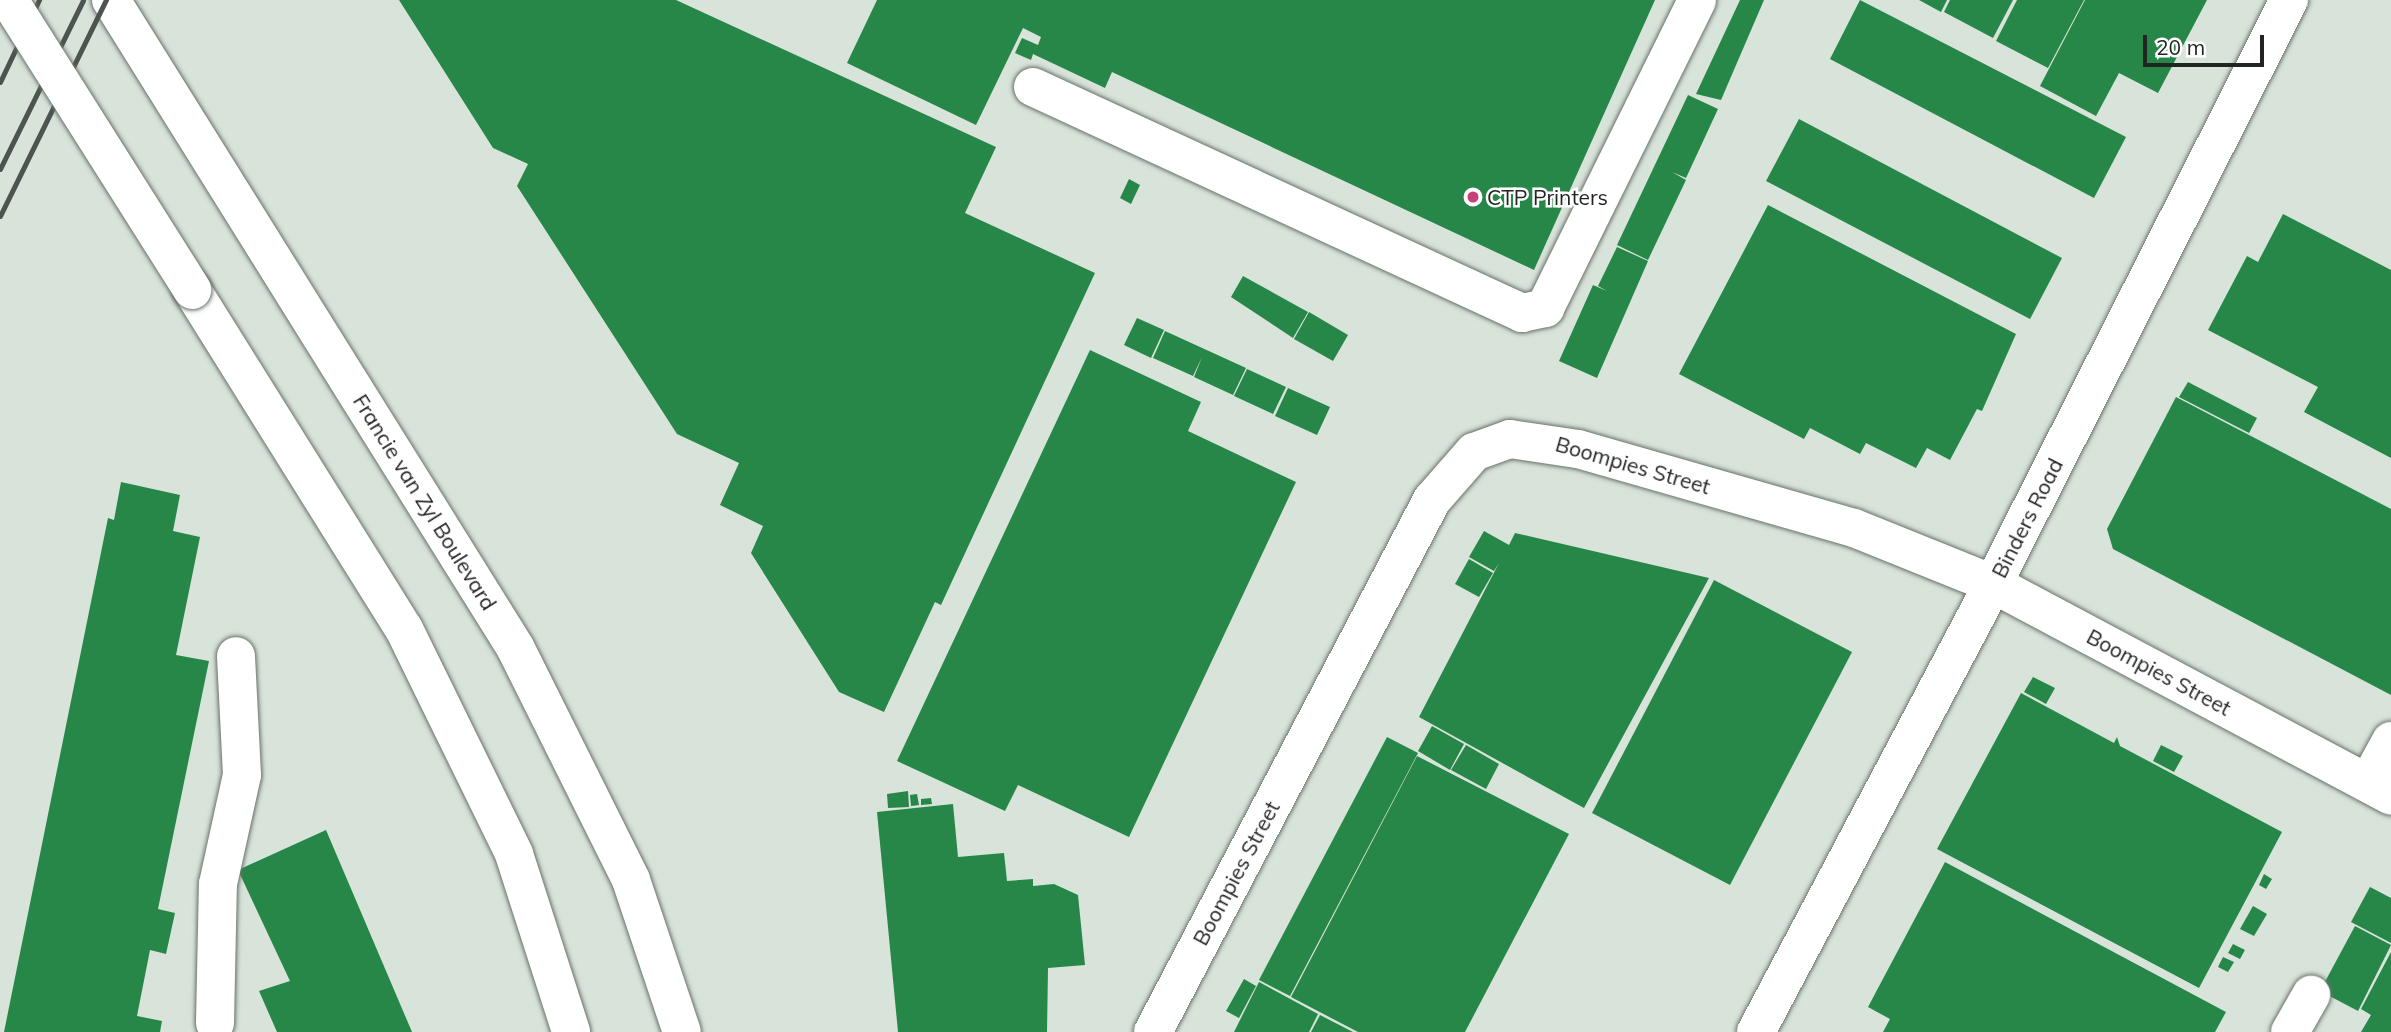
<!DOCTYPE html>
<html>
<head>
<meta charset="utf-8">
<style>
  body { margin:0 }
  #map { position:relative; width:2391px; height:1032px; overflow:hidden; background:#d8e3da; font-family:Mulish,sans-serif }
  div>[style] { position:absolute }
  .building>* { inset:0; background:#278748 }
  .roads { filter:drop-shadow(0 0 2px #68726a) drop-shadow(0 0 2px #68726a) }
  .minor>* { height:38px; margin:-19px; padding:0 19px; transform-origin:19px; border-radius:19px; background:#fff }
  .major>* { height:38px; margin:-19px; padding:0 19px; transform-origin:19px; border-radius:19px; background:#fff }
  .rail>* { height:5px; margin:-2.5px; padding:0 2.5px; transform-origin:2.5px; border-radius:2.5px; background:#4d534e }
  .bridges { filter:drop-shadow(0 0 2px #68726a) drop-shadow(0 0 2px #68726a) }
  .major-bridge>* { height:38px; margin:-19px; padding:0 19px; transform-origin:19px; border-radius:19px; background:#fff }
  .dots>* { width:19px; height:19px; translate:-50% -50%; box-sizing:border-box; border:4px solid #fff; border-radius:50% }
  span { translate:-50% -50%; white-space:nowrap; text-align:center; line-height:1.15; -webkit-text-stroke:5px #fff; paint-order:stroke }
  .poi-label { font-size:21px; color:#212522 }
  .left { translate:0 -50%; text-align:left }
  .street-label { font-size:21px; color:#212522 }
  .scale { position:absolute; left:2143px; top:35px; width:121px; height:32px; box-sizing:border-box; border:4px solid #212522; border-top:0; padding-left:9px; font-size:21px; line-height:24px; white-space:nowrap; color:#212522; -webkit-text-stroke:5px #fff; paint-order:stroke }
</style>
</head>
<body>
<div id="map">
  <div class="building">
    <i style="clip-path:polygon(399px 0,676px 0,996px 147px,965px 213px,1095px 273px,941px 605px,935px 602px,884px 712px,839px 692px,751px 553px,763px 526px,720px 505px,739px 463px,677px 434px,517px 186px,528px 164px,493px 148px)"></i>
    <i style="clip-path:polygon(877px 0,1655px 0,1534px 270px,1112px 72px,1105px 88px,1033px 54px,1031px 60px,1015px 53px,1022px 38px,1038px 45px,1041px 37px,1023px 28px,976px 125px,847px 63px)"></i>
    <i style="clip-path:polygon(1740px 0,1764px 0,1721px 100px,1696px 94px)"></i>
    <i style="clip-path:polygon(1860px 0,2126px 137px,2094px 198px,1830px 59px)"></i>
    <i style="clip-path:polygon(1919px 0,1947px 0,1941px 12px)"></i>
    <i style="clip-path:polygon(1950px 0,2013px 0,1993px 38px,1944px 12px)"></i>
    <i style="clip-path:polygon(2017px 0,2084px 0,2048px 68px,1996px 41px)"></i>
    <i style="clip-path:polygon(2085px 0,2207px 0,2158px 93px,2119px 73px,2096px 116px,2040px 86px)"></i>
    <i style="clip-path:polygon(1688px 95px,1718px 109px,1686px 178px,1672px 172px,1686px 180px,1648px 260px,1617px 245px)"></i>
    <i style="clip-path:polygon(1799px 119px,2062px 258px,2030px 319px,1766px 181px)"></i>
    <i style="clip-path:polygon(1129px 179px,1140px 185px,1131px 204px,1120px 198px)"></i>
    <i style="clip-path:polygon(1768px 205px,2016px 334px,1982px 411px,1977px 409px,1950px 460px,1927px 448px,1916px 468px,1866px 443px,1860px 454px,1810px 428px,1804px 439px,1679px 374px)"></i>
    <i style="clip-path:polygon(2283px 214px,2391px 270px,2391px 458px,2304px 412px,2318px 387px,2208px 330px,2247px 256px,2258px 262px)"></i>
    <i style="clip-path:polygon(1617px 247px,1648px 261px,1597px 378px,1559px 361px,1593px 285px,1607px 291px,1598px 286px)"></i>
    <i style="clip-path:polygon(1243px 276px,1308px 312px,1293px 338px,1231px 297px)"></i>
    <i style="clip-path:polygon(1309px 312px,1348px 335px,1333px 361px,1294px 339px)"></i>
    <i style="clip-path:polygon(1137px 318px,1164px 330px,1151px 358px,1124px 345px)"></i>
    <i style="clip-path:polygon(1165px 331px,1246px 368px,1233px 395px,1194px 377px,1202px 357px,1193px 376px,1153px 358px)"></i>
    <i style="clip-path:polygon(1090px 350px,1201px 402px,1188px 431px,1296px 482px,1129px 837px,1018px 785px,1005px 811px,897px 761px)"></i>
    <i style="clip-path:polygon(1247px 369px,1286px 387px,1273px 414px,1234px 396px)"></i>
    <i style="clip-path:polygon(2188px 382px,2257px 418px,2249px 433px,2179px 397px)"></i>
    <i style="clip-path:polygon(1288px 388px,1330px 407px,1317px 435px,1275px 416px)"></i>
    <i style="clip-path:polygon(2176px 397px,2391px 509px,2391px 695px,2113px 549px,2107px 529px)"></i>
    <i style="clip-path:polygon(121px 482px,180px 495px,173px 531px,200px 537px,176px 655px,209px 661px,158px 909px,175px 913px,166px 954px,150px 950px,137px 1016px,162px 1021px,160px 1032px,4px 1032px,108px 518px,114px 520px)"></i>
    <i style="clip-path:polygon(1484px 531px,1509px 545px,1515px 533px,1709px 578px,1584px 808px,1419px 717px,1499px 563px,1494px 571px,1469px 557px)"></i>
    <i style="clip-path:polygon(1469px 559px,1493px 573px,1479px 597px,1455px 584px)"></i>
    <i style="clip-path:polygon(1714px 580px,1852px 652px,1730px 885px,1592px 813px)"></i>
    <i style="clip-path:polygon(2033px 677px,2055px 688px,2046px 704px,2024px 692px)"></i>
    <i style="clip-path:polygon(2021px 693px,2114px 743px,2117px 737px,2120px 746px,2282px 832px,2199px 988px,1937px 849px)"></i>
    <i style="clip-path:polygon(1432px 726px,1464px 744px,1450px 770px,1418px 751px)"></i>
    <i style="clip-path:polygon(1387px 737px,1418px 753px,1290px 996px,1259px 980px)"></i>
    <i style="clip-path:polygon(1466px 745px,1499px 764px,1486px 789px,1451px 770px)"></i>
    <i style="clip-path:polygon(2161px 745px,2183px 756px,2174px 772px,2153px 761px)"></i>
    <i style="clip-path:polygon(1417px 756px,1569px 834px,1465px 1032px,1358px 1032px,1291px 997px)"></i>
    <i style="clip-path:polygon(908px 791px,909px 807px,888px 808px,887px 794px)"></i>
    <i style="clip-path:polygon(917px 794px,919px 805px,911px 806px,910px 795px)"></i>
    <i style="clip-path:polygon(931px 798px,932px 804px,921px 805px,921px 799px)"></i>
    <i style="clip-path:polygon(953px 804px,958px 857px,1004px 853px,1007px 881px,1033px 879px,1033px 886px,1054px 884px,1078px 895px,1085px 965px,1048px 968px,1047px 1032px,898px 1032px,877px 812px)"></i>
    <i style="clip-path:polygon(326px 830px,412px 1032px,277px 1032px,259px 991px,290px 981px,238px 870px)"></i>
    <i style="clip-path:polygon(1945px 862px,2226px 1012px,2215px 1032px,1883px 1032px,1890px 1019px,1868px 1007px)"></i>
    <i style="clip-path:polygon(2264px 874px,2272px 879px,2266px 889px,2259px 885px)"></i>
    <i style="clip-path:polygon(2370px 887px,2391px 898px,2391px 943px,2351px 922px)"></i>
    <i style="clip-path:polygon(2253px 906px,2267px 914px,2254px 936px,2240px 929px)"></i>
    <i style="clip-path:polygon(2355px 926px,2391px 945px,2358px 1011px,2320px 991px)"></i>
    <i style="clip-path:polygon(2233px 944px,2245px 950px,2240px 959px,2228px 953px)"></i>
    <i style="clip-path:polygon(2391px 952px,2391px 1032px,2361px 1032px,2371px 1015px,2361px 1009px)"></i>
    <i style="clip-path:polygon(2223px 957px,2234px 962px,2228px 972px,2218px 967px)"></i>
    <i style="clip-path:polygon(1244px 979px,1256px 986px,1239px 1018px,1226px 1011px)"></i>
    <i style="clip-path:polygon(1259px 982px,1318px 1014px,1309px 1032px,1234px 1032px)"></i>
    <i style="clip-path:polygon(1320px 1015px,1353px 1032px,1311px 1032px)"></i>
  </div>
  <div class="roads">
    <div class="minor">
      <i style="left:1033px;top:87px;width:539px;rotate:24.8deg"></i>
      <i style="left:1522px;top:313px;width:24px;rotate:-12deg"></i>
      <i style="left:1545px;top:308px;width:343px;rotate:-63.7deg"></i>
      <i style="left:2368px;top:783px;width:48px;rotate:-61.3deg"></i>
      <i style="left:215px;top:1023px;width:139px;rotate:-88.8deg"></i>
      <i style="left:218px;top:884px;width:112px;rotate:-77.6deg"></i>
      <i style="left:242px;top:775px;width:119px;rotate:-92.9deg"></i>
      <i style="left:1153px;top:1032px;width:601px;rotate:-62.33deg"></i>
      <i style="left:1432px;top:500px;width:64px;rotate:-48.8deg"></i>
      <i style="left:1474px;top:452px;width:38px;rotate:-20deg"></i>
      <i style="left:1510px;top:439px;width:69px;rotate:8.4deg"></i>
      <i style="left:1578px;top:449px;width:287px;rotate:16deg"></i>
      <i style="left:1854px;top:528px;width:150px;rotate:21.9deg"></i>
      <i style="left:1993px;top:584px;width:451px;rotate:28deg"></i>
      <i style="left:1756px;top:1032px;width:507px;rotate:-62.12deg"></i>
      <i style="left:1993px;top:584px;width:655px;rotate:-63.12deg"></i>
      <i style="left:2290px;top:1032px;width:43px;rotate:-60.4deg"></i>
    </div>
    <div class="major">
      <i style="left:111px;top:0;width:763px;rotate:58.02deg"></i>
      <i style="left:515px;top:647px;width:260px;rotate:63.5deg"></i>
      <i style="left:631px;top:880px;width:160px;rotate:71.5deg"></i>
      <i style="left:192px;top:290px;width:400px;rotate:58deg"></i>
      <i style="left:404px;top:629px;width:250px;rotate:63.9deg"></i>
      <i style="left:514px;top:854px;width:187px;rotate:72.2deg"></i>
    </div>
  </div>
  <div class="rail">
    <i style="left:0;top:82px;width:91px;rotate:-64.6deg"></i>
    <i style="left:0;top:169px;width:188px;rotate:-63.8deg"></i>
    <i style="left:0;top:216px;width:241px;rotate:-63.9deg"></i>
  </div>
  <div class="bridges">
    <div class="major-bridge">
      <i style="left:9px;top:0;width:343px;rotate:57.7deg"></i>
    </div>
  </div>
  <div class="dots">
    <i style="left:1473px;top:197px;background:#ca3f74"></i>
  </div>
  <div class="poi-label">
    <span class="left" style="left:1487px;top:197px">CTP Printers</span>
  </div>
  <div class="street-label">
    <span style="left:1633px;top:465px;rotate:16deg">Boompies Street</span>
    <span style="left:425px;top:502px;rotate:58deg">Francie van Zyl Boulevard</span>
    <span style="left:2027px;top:518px;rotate:-63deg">Binders Road</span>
    <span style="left:2159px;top:672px;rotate:28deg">Boompies Street</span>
    <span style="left:1236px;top:873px;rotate:-62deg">Boompies Street</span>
  </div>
  <div class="scale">20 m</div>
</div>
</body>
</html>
